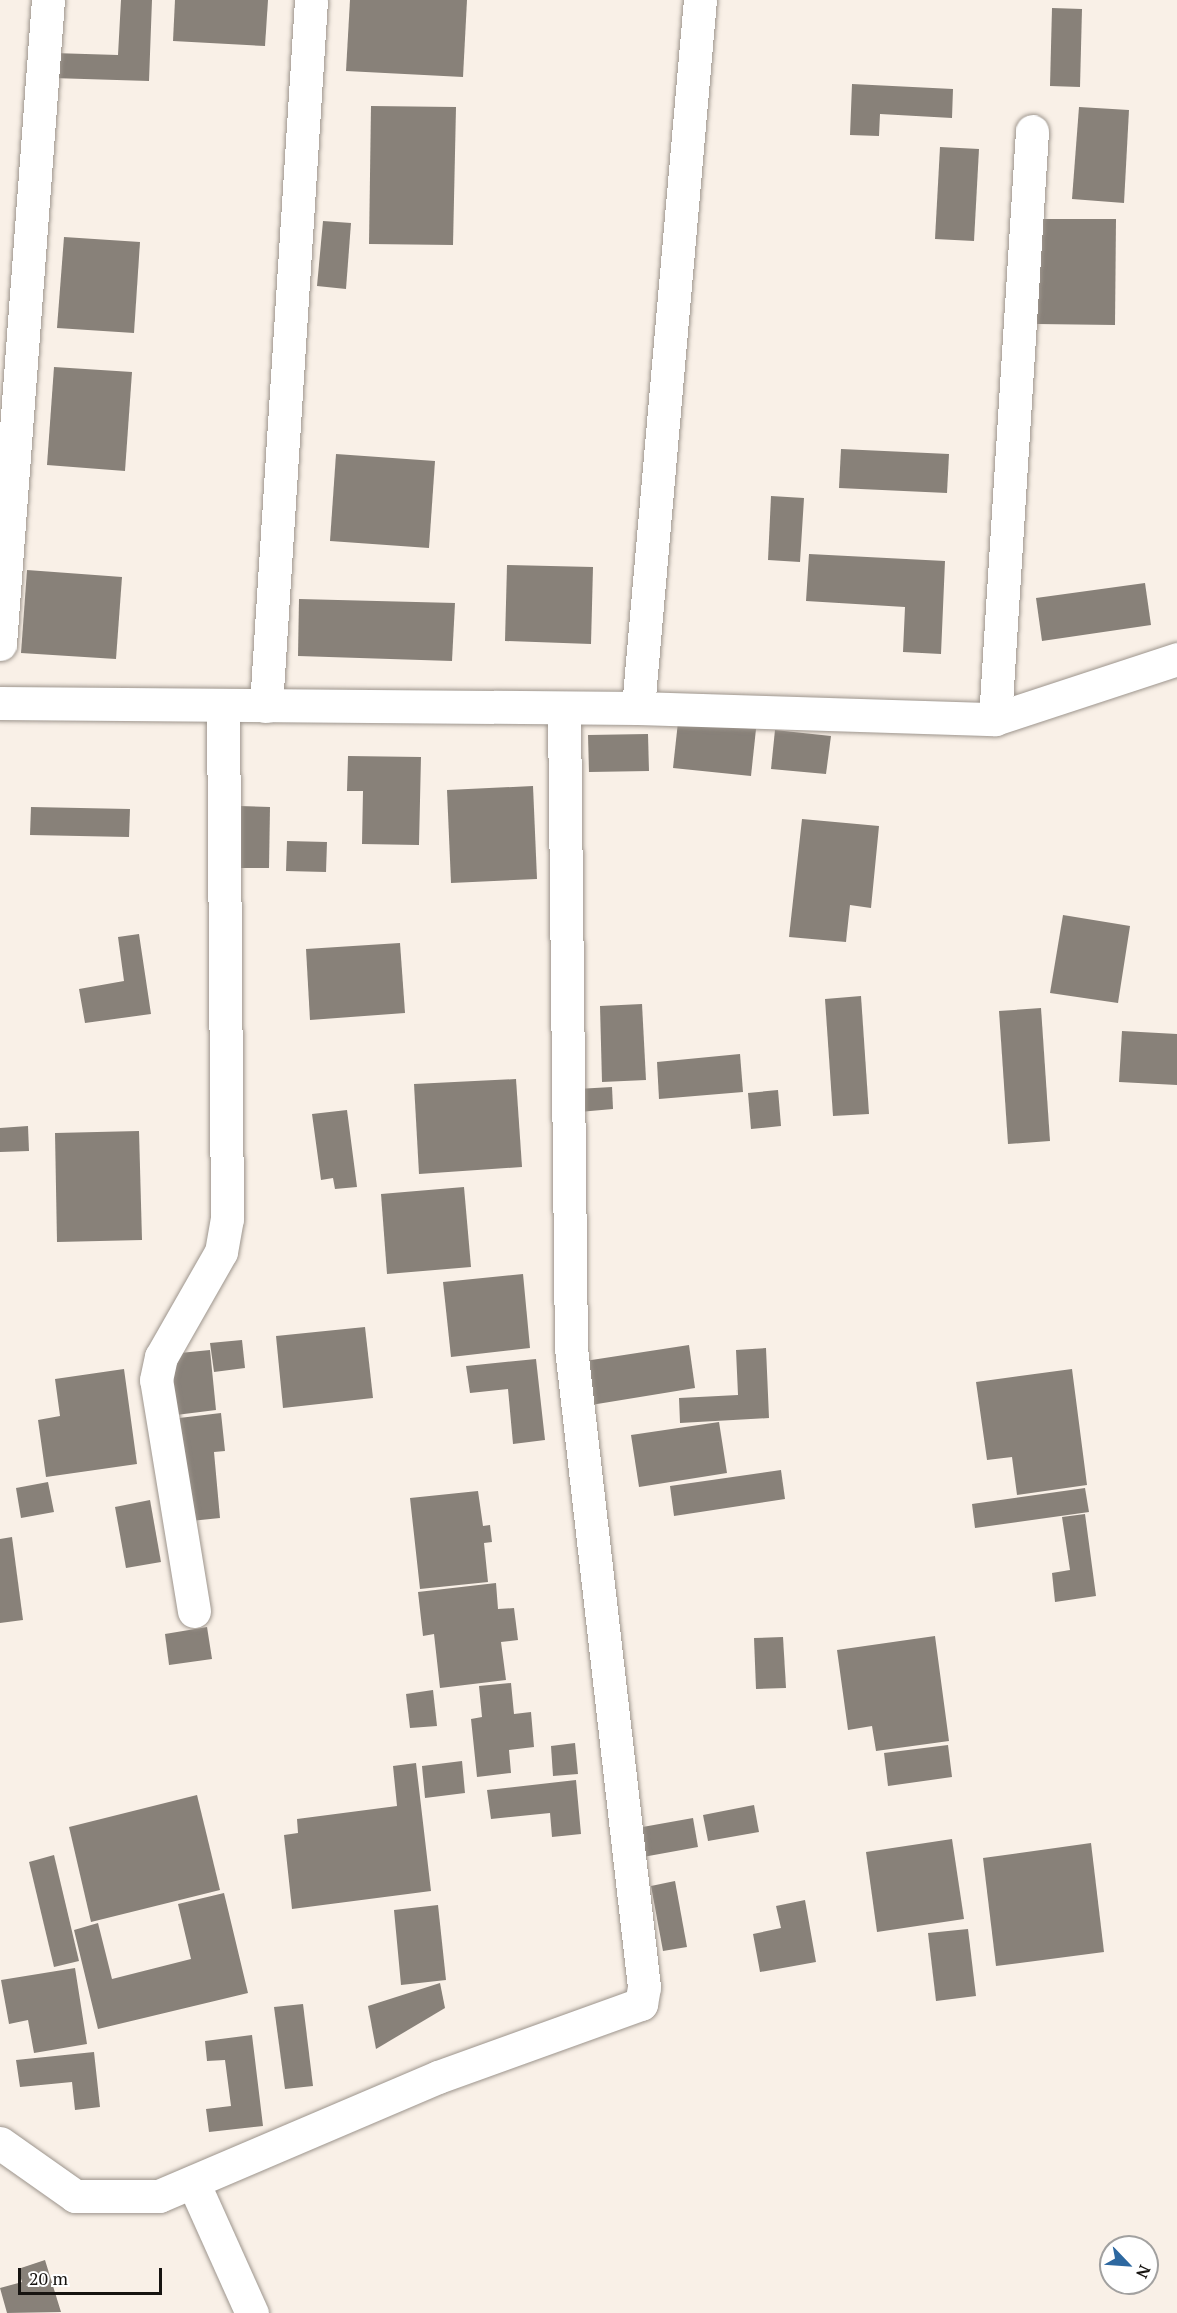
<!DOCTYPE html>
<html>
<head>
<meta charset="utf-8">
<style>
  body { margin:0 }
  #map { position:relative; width:1177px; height:2313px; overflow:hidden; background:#f9f0e7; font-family:"PT Serif",serif }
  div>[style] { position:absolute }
  .building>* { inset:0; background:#888179 }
  .roads { filter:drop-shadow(0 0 2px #9d958d) drop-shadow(0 0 2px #9d958d) }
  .minor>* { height:33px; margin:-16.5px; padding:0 16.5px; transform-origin:16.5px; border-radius:16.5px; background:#fff }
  span { translate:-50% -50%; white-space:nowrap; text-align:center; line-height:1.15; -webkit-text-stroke:4.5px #fff; paint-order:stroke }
  .north { position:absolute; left:1099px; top:2235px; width:60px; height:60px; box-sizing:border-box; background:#fff; border:2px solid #a2a1a0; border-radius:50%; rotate:115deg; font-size:16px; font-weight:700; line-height:24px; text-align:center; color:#171411 }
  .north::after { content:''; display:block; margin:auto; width:21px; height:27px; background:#2d68a0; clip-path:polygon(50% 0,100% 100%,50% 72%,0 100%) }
  .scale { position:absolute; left:18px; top:2268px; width:144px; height:27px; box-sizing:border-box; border:3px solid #171411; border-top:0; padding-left:8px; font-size:18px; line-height:21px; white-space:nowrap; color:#171411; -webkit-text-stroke:4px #fff; paint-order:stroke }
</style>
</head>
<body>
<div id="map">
  <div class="building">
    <i style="clip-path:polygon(121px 0,152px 0,149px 81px,52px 78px,53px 53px,118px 55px)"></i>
    <i style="clip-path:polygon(175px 0,268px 0,265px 46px,173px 41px)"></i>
    <i style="clip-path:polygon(350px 0,467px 0,463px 77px,346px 71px)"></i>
    <i style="clip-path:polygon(1052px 8px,1082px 9px,1080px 87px,1050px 86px)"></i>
    <i style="clip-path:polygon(852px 84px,953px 89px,952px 118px,880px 114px,879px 136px,850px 135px)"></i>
    <i style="clip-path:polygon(371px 106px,456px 107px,453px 245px,369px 244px)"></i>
    <i style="clip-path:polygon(1079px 107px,1129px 110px,1124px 203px,1072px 199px)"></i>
    <i style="clip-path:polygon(940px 147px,979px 149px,974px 241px,935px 239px)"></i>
    <i style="clip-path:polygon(1037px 219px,1116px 219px,1115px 325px,1037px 324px)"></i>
    <i style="clip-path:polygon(323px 221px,351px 223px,346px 289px,317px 286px)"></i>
    <i style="clip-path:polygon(64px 237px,140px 242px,134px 333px,57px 328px)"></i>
    <i style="clip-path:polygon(54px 367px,132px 372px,125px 471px,47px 465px)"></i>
    <i style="clip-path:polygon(841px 449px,949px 454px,947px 493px,839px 488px)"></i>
    <i style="clip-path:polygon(336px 454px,435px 461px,429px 548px,330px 541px)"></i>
    <i style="clip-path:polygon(771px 496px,804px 498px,800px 562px,768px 560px)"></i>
    <i style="clip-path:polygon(809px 554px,945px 561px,941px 654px,903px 652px,905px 607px,806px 601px)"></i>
    <i style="clip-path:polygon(507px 565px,593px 567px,591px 644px,505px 641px)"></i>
    <i style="clip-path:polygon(27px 570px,122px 577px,116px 659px,21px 653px)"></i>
    <i style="clip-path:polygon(1145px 583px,1151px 625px,1042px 641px,1036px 598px)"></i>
    <i style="clip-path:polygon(299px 599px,455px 603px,452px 661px,298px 656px)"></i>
    <i style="clip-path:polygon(678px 722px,756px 729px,751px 776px,673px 768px)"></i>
    <i style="clip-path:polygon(775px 730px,831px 736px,826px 774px,771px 769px)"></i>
    <i style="clip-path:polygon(648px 734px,649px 771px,589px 772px,588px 735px)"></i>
    <i style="clip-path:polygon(348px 756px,421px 757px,419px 845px,362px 844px,363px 791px,347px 791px)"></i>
    <i style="clip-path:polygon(533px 786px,537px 879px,451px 883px,447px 790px)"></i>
    <i style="clip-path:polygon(239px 806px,270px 807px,269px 868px,237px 868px)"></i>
    <i style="clip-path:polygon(31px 807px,130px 809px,129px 837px,30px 835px)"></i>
    <i style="clip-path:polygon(802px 819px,879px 826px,871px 908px,850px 905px,846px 942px,789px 937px)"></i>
    <i style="clip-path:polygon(287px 841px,327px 842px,326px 872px,286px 871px)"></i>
    <i style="clip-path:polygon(1063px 915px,1130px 926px,1118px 1003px,1050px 993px)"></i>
    <i style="clip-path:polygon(139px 934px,151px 1014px,85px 1023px,79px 989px,124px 981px,118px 937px)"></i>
    <i style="clip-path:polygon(400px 943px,405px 1013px,310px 1020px,306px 949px)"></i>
    <i style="clip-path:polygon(861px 996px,869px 1114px,833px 1116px,825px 999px)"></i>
    <i style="clip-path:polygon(642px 1004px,646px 1080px,602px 1082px,600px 1006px)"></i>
    <i style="clip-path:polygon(1041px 1008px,1050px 1141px,1008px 1144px,999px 1011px)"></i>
    <i style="clip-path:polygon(1122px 1031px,1177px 1034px,1177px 1085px,1119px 1082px)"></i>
    <i style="clip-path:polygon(740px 1054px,743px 1092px,659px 1099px,657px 1062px)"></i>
    <i style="clip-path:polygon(516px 1079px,522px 1167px,419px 1174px,414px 1084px)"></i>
    <i style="clip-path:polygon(612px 1087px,613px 1109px,579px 1112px,577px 1089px)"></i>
    <i style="clip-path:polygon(778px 1090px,781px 1126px,751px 1129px,748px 1093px)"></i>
    <i style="clip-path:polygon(347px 1110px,357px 1187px,335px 1189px,333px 1178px,321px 1180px,312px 1114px)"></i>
    <i style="clip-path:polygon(28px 1126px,29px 1151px,0 1152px,0 1128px)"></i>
    <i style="clip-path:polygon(139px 1131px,142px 1240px,57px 1242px,55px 1133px)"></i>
    <i style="clip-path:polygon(464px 1187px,471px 1267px,387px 1274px,381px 1194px)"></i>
    <i style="clip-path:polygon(523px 1274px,530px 1348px,451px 1357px,443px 1282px)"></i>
    <i style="clip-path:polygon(365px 1327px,373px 1398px,283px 1408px,276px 1336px)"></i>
    <i style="clip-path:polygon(242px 1340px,245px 1368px,214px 1372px,210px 1343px)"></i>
    <i style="clip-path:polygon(689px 1345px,695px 1388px,591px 1405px,585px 1361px)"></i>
    <i style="clip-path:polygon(766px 1348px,769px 1418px,680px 1423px,679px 1398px,738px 1395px,736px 1350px)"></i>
    <i style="clip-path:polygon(210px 1350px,216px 1410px,176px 1415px,170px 1354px)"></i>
    <i style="clip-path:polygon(536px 1359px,545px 1440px,513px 1444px,508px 1389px,470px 1393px,466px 1366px)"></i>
    <i style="clip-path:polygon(124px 1369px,137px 1464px,46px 1477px,38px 1420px,60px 1416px,55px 1379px)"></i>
    <i style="clip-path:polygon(1072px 1369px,1087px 1485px,1017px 1495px,1012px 1457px,987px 1460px,976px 1382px)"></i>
    <i style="clip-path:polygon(221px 1413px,225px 1451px,214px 1452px,220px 1518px,181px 1522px,171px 1419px)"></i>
    <i style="clip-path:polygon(719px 1422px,727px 1473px,639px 1487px,631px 1435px)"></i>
    <i style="clip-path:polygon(781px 1470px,785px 1499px,674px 1516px,670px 1486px)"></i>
    <i style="clip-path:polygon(48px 1482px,54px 1512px,21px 1518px,16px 1488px)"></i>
    <i style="clip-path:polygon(1085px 1488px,1089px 1512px,975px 1528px,972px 1504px)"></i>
    <i style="clip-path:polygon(478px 1491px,483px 1526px,490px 1525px,492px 1542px,484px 1543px,488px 1582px,420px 1589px,410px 1498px)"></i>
    <i style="clip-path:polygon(150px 1500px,161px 1562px,126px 1568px,115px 1507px)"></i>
    <i style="clip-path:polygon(1085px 1514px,1096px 1596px,1055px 1602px,1052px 1573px,1070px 1570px,1062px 1517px)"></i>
    <i style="clip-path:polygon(12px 1537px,23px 1620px,0 1623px,0 1539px)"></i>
    <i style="clip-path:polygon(496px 1583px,498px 1609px,514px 1608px,518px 1640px,501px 1642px,506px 1680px,440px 1688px,434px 1634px,423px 1636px,418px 1592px)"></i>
    <i style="clip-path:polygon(207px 1627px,212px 1659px,169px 1665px,165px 1634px)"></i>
    <i style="clip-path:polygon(935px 1636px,949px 1741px,876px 1751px,872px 1726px,848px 1730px,837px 1650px)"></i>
    <i style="clip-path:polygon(783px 1637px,786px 1688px,756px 1689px,754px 1638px)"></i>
    <i style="clip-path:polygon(511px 1683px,514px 1714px,531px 1712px,534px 1747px,509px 1750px,511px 1773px,477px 1777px,471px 1719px,482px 1717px,479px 1686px)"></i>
    <i style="clip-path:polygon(433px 1690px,437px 1726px,410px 1728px,406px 1694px)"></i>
    <i style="clip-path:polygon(575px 1743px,578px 1774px,553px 1776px,551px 1746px)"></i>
    <i style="clip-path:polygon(948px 1745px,952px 1777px,888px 1786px,884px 1753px)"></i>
    <i style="clip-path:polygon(462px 1761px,465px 1793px,425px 1798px,422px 1766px)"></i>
    <i style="clip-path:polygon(416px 1763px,431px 1891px,292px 1909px,284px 1835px,298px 1833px,297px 1819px,397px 1806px,393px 1766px)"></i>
    <i style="clip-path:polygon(576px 1780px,581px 1834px,552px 1837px,550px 1813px,491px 1819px,487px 1790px)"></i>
    <i style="clip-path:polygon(197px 1795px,220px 1890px,91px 1922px,69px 1827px)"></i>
    <i style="clip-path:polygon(754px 1805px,759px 1832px,708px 1841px,703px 1815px)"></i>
    <i style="clip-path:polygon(693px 1818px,698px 1847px,643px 1857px,637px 1828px)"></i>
    <i style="clip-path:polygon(952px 1839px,964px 1919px,877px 1932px,866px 1852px)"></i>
    <i style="clip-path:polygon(1091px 1843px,1104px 1952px,996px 1966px,983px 1858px)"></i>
    <i style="clip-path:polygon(54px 1855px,79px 1961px,54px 1967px,29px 1862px)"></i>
    <i style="clip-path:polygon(675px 1881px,687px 1947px,663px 1951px,651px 1886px)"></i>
    <i style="clip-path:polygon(224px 1893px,248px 1993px,98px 2029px,74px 1930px,98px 1923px,112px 1979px,191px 1959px,178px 1904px)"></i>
    <i style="clip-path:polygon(805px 1900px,816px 1962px,760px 1972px,753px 1934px,781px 1928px,776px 1906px)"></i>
    <i style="clip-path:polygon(438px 1905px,446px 1980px,401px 1985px,394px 1910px)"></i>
    <i style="clip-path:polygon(968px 1929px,976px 1996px,936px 2001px,928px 1933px)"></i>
    <i style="clip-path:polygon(75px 1968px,87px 2044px,34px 2053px,28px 2020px,9px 2024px,1px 1980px)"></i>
    <i style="clip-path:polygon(440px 1983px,445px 2008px,376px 2049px,368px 2006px)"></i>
    <i style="clip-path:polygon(303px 2004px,313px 2086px,285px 2089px,274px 2007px)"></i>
    <i style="clip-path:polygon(252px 2035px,263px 2126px,209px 2132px,206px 2109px,231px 2106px,225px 2060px,207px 2061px,205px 2041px)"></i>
    <i style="clip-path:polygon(94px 2052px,100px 2107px,75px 2110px,72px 2082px,20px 2087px,16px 2060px)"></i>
    <i style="clip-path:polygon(45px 2260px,61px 2312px,7px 2313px,0 2288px,22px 2282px,18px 2269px)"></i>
  </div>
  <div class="roads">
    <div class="minor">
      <i style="left:0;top:644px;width:646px;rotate:-85.74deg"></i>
      <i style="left:0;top:703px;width:638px;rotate:0.45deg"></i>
      <i style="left:638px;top:708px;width:357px;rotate:1.8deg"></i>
      <i style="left:995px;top:719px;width:192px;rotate:-18.2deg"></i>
      <i style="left:266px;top:706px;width:707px;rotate:-86.35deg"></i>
      <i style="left:638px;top:708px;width:711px;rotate:-85deg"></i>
      <i style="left:995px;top:719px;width:589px;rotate:-86.4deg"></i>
      <i style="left:194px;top:1611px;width:234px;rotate:-99.3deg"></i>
      <i style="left:156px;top:1380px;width:24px;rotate:-78deg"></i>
      <i style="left:161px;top:1357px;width:121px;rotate:-60.3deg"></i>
      <i style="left:221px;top:1252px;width:34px;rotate:-80deg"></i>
      <i style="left:227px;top:1219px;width:514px;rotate:-90.45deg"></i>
      <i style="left:0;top:2143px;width:92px;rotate:35.2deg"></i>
      <i style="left:75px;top:2196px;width:84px"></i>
      <i style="left:159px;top:2196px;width:303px;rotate:-23.1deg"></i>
      <i style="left:438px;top:2077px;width:216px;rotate:-19.8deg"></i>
      <i style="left:641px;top:2004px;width:17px;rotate:-80deg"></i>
      <i style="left:644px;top:1987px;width:643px;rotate:-96.52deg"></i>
      <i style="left:571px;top:1348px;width:640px;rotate:-90.63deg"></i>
      <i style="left:193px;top:2182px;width:144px;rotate:65.8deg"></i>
    </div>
  </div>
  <div class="north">N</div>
  <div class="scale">20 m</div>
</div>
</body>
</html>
